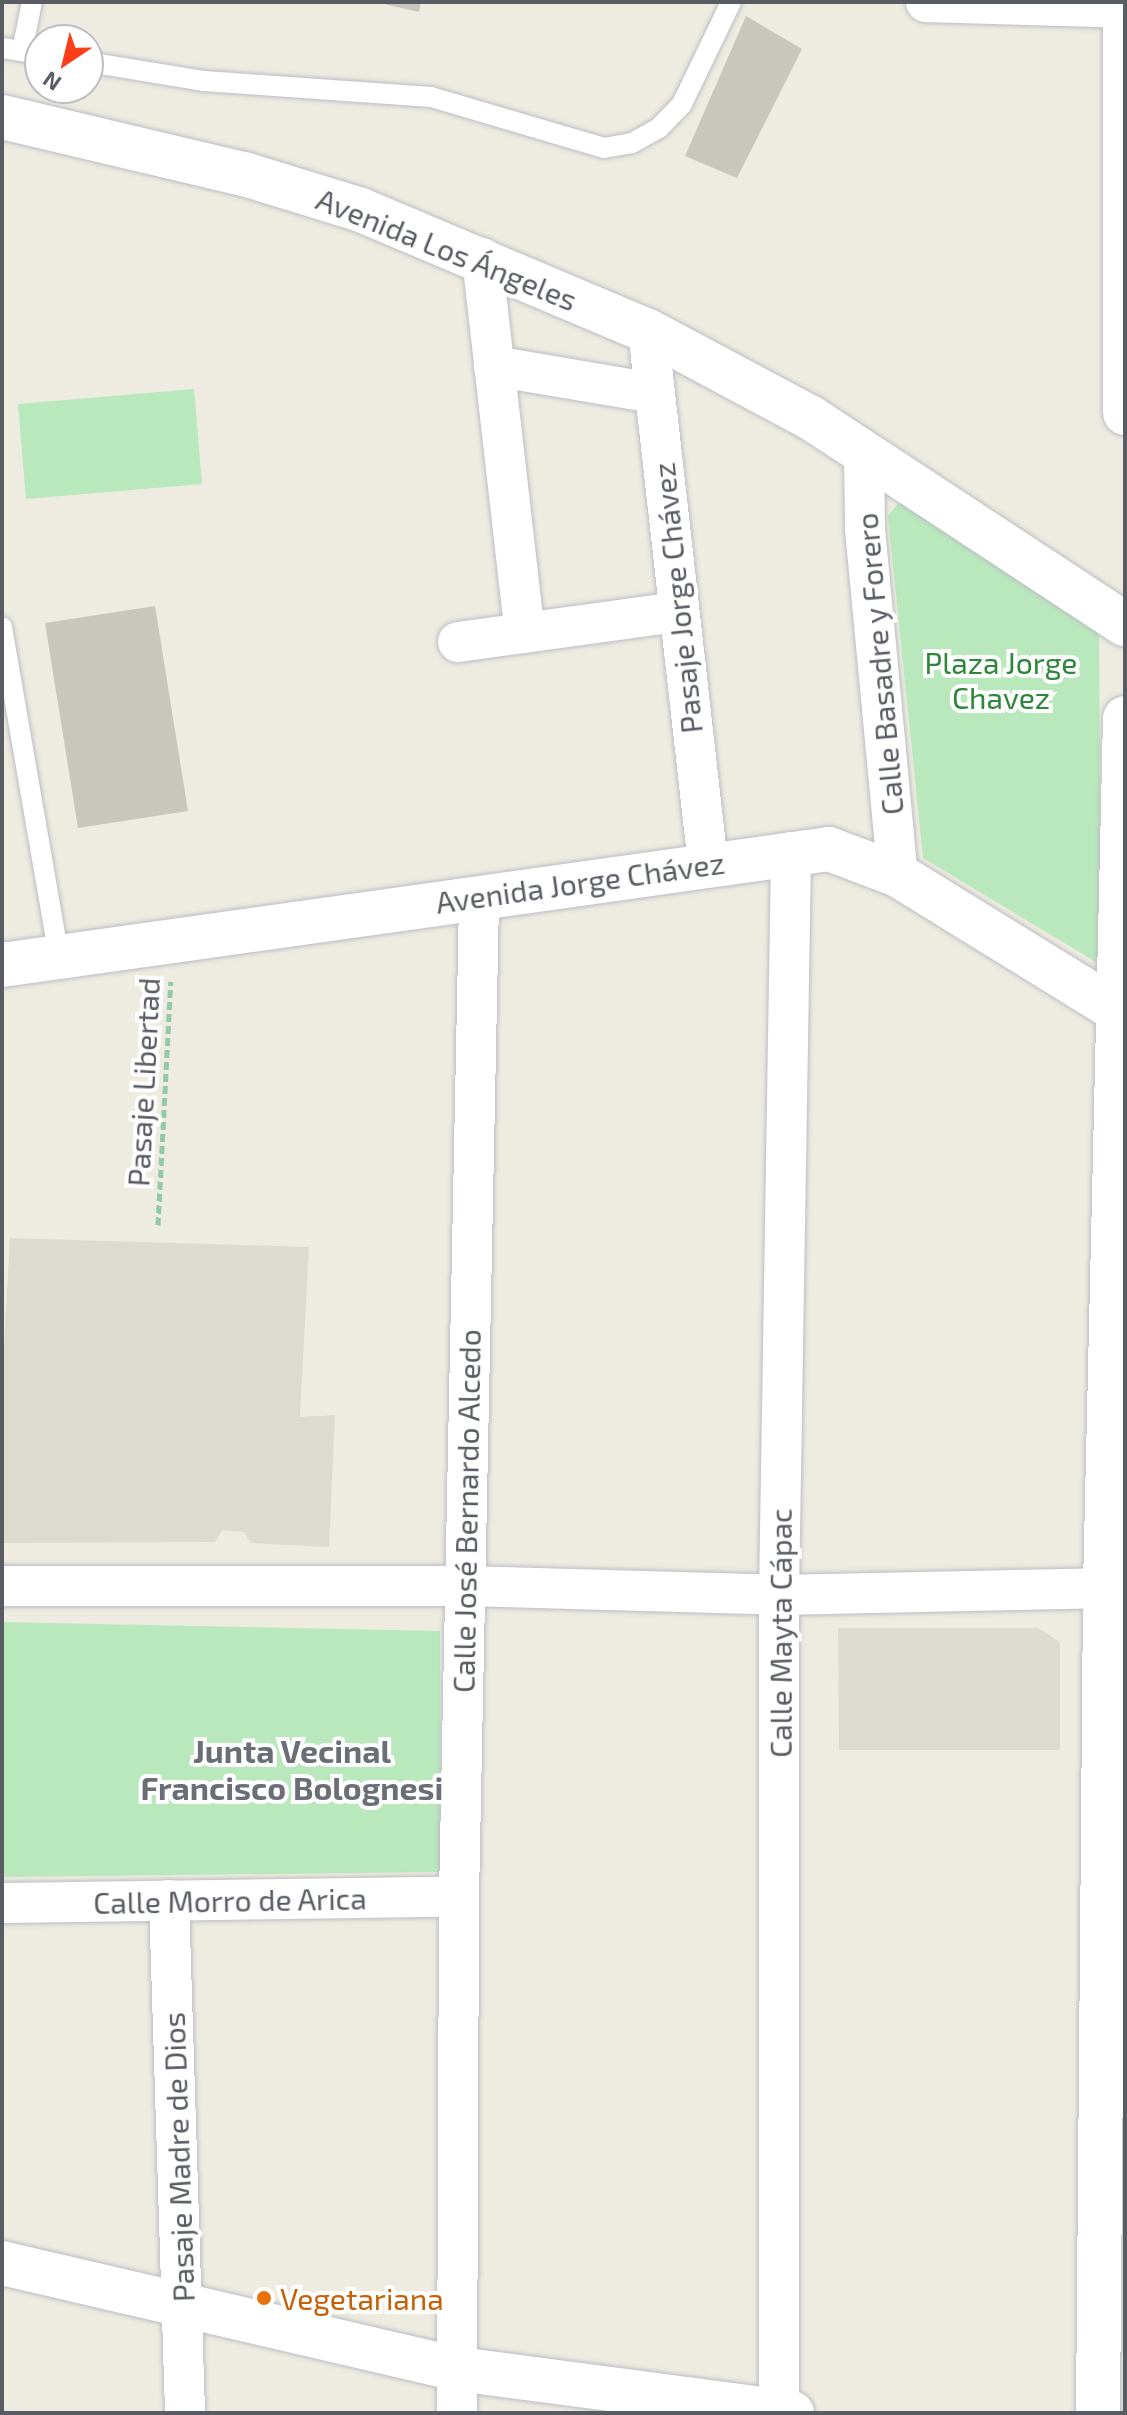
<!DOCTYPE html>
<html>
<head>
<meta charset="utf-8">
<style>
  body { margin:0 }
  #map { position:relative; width:1127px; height:2415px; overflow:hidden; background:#eeece0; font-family:"Exo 2",sans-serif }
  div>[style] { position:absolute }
  .education>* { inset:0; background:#dddbcf }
  .green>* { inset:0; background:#b9e8bd }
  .building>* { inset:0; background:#c9c6bd }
  .path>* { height:5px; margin-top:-2.5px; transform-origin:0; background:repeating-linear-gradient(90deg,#92caa7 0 8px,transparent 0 12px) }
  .roads { filter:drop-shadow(0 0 2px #bbbdc3) drop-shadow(0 0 2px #bbbdc3) }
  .service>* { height:20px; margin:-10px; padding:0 10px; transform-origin:10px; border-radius:10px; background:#fff }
  .minor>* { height:40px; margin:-20px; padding:0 20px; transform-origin:20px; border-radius:20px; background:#fff }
  .tertiary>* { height:44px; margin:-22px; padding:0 22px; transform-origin:22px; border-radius:22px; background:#fff }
  .dots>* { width:22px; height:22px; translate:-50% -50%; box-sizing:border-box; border:4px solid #fff; border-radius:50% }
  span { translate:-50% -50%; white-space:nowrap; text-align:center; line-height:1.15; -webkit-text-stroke:8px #fff; paint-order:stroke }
  .street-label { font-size:30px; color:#595c63 }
  .park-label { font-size:30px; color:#2c8738 }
  .food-label { font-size:30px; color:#c56008 }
  .left { translate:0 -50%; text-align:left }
  .neighbourhood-label { font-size:32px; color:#6a6e75; font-weight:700 }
  .frame { position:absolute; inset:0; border:4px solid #595c63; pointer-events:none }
  .north { position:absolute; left:24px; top:24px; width:80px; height:80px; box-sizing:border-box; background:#fff; border:2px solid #bdbec1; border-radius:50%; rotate:215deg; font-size:22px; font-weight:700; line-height:32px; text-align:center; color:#595c63 }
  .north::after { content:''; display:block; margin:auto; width:28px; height:36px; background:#fa3f19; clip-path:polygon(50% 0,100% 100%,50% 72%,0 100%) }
</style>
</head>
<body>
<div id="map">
  <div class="education">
    <i style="clip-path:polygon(10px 1238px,309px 1247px,300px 1417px,335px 1415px,329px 1547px,251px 1543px,244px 1532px,222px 1530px,215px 1542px,3px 1543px,2px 1385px)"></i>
    <i style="clip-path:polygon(838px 1628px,1038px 1628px,1060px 1642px,1060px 1750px,839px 1750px)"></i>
  </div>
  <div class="green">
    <i style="clip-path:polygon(194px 389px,202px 484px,26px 499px,18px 404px)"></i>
    <i style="clip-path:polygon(904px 496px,1099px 623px,1101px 965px,923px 858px,888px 516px)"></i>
    <i style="clip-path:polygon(2px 1622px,440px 1631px,441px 1872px,2px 1877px)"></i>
  </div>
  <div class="building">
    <i style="clip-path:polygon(375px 2px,421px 2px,419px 12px)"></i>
    <i style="clip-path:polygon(746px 16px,802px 49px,737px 178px,685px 156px)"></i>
    <i style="clip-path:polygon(155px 606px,188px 811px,78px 828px,45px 623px)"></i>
  </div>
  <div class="path">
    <i style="left:158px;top:1225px;width:244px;rotate:-87deg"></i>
  </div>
  <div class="roads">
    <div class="service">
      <i style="left:2px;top:48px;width:38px;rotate:9deg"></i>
      <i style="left:22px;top:51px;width:50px;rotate:-78.5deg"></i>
      <i style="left:88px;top:62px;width:118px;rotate:9.3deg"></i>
      <i style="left:204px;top:81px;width:228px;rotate:4deg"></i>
      <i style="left:431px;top:97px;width:180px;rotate:16.4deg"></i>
      <i style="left:604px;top:148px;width:28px;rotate:-10deg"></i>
      <i style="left:632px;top:143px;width:31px;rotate:-29deg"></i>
      <i style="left:659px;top:128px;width:33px;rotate:-46deg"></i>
      <i style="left:682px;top:104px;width:113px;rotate:-64.3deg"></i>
      <i style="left:2px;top:627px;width:334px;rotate:80.2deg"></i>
    </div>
    <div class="minor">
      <i style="left:926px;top:2px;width:199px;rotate:1.7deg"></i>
      <i style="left:482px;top:258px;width:377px;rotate:83.5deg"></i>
      <i style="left:648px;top:331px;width:536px;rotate:83.58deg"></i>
      <i style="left:494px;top:366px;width:162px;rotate:9.6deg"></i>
      <i style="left:864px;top:454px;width:75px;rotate:89.2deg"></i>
      <i style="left:865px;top:529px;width:348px;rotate:84.6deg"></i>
      <i style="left:458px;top:642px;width:221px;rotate:-7.8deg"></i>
      <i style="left:2px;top:1586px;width:463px"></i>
      <i style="left:465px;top:1586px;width:314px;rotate:1.6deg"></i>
      <i style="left:779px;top:1595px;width:346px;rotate:-1.2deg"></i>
      <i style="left:169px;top:1900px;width:513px;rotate:88.21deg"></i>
      <i style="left:2px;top:1903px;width:457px;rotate:-0.8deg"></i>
      <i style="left:457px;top:2413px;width:516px;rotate:-89.78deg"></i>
      <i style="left:459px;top:1897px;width:1000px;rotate:-88.85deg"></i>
      <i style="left:779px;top:2413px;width:818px;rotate:-90deg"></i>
      <i style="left:779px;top:1595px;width:743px;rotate:-89.07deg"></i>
    </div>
    <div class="tertiary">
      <i style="left:1125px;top:2px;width:411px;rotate:90deg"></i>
      <i style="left:2px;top:117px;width:249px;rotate:13.3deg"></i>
      <i style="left:244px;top:174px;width:122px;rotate:17.1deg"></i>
      <i style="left:361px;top:210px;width:311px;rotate:22.9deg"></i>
      <i style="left:648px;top:331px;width:185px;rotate:28.1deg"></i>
      <i style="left:811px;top:418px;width:376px;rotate:33.3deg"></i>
      <i style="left:2px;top:965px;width:835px;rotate:-7.98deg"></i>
      <i style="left:829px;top:849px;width:74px;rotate:20.6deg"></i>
      <i style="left:898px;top:875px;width:267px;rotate:31.7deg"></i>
      <i style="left:2px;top:2263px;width:468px;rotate:13.1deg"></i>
      <i style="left:458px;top:2369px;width:337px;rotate:7.5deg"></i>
      <i style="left:1098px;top:2413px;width:826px;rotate:-89.51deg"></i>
      <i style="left:1105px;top:1587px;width:869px;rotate:-88.68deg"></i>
    </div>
  </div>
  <div class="dots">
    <i style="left:264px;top:2298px;background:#e8710a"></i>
  </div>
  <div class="street-label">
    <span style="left:447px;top:249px;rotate:22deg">Avenida Los Ángeles</span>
    <span style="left:677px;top:598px;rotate:-96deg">Pasaje Jorge Chávez</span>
    <span style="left:879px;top:664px;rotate:-95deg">Calle Basadre y Forero</span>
    <span style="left:580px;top:882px;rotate:-8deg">Avenida Jorge Chávez</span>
    <span style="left:143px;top:1082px;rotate:-87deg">Pasaje Libertad</span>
    <span style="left:466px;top:1511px;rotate:-89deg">Calle José Bernardo Alcedo</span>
    <span style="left:780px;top:1633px;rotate:-90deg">Calle Mayta Cápac</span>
    <span style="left:230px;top:1900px;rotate:-1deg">Calle Morro de Arica</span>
    <span style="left:178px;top:2157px;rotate:-92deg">Pasaje Madre de Dios</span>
  </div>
  <div class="park-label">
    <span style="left:1001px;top:679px">Plaza Jorge<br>Chavez</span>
  </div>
  <div class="food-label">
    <span class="left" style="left:280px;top:2298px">Vegetariana</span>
  </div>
  <div class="neighbourhood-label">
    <span style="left:292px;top:1769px">Junta Vecinal<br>Francisco Bolognesi</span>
  </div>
  <div class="frame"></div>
  <div class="north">N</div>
</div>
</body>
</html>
